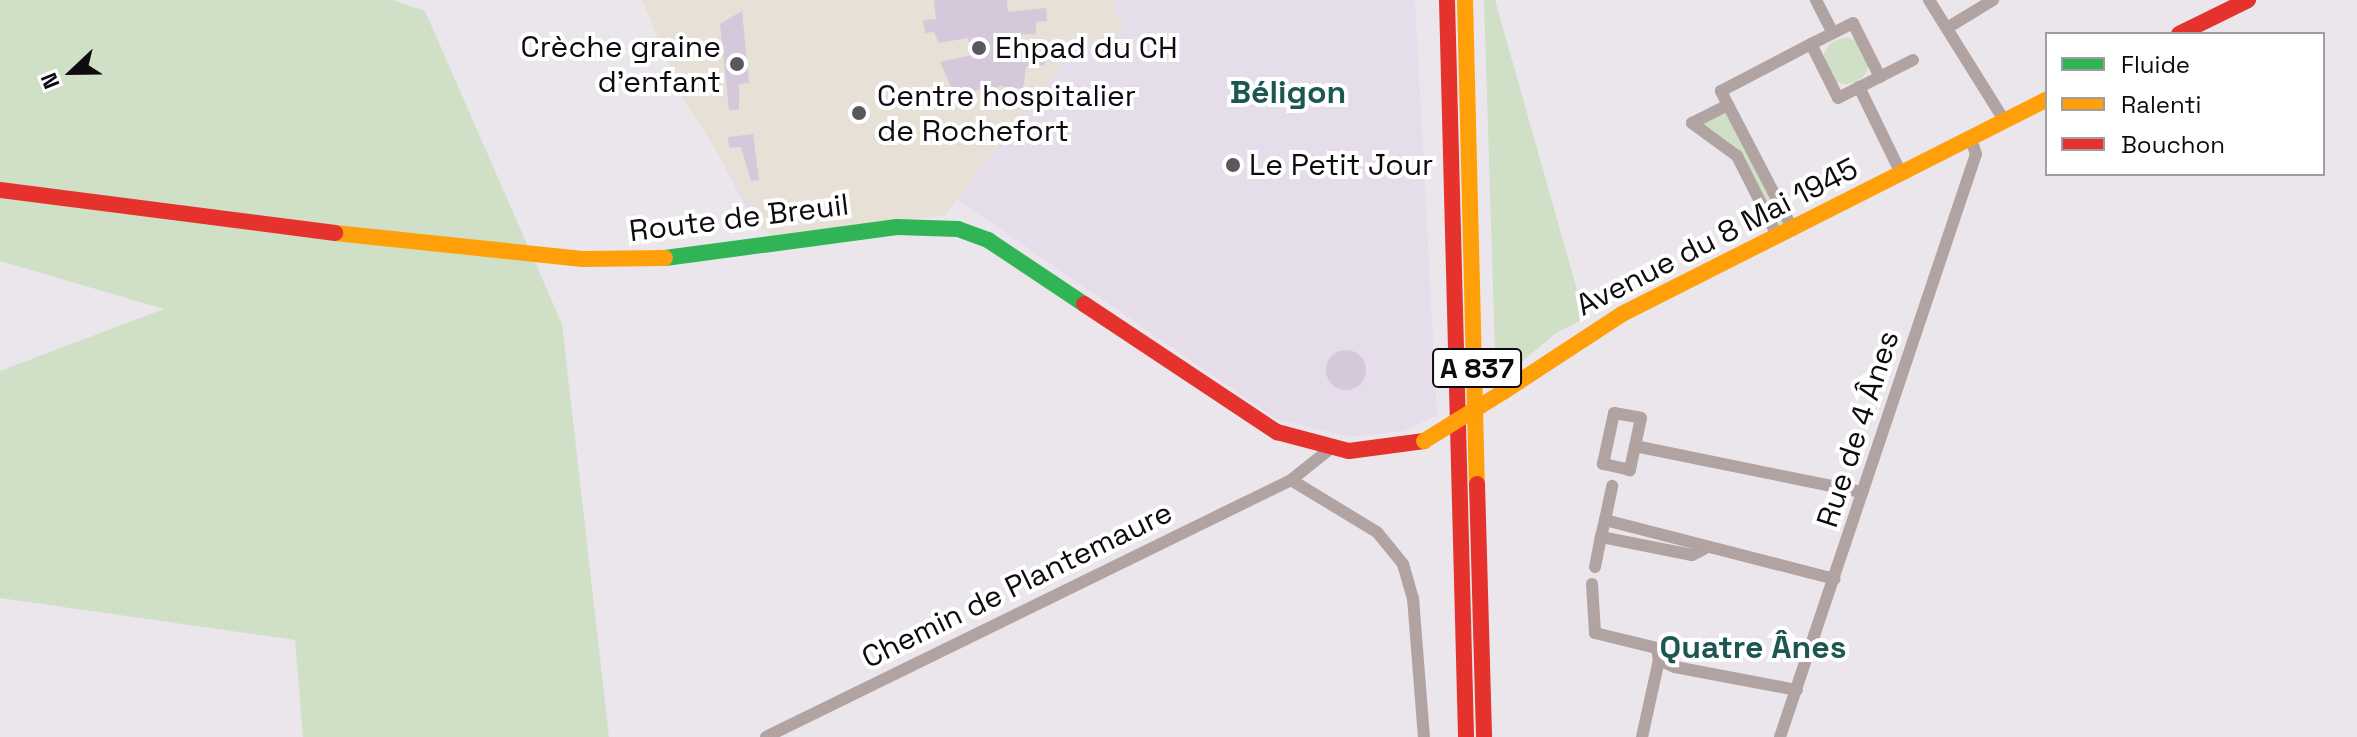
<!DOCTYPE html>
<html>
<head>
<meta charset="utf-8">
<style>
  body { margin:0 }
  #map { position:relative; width:2357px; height:737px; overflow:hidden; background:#eae6ec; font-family:"Space Grotesk",sans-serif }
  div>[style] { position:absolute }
  .built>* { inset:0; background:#e6ddeb }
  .medical>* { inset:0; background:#e7e0d7 }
  .green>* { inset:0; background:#cfe0c6 }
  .round { border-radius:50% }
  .building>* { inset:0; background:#d4c8da }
  .street>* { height:12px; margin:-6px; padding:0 6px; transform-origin:6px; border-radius:6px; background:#b1a3a2 }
  .fast>* { height:16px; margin:-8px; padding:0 8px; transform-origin:8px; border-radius:8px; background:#30b455 }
  .slow>* { height:16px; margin:-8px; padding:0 8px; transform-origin:8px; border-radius:8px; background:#ff9f0a }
  .jam>* { height:16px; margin:-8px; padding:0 8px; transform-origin:8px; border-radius:8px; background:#e5322d }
  .slow-bridge>* { height:16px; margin:-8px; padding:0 8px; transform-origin:8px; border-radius:8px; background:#ff9f0a }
  .dots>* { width:22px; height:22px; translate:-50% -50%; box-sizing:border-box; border:4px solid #fff; border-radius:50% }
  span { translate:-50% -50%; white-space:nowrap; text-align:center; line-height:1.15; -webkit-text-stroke:8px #fff; paint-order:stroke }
  .shield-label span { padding:2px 6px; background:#fff; border:2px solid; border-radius:6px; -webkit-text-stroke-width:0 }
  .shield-label { font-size:28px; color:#0e0b10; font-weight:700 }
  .poi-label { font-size:30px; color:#0e0b10 }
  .right { translate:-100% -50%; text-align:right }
  .left { translate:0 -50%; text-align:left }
  .street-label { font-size:30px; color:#0e0b10 }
  .neighbourhood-label { font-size:32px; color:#1d5752; font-weight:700 }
  .legend { position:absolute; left:2045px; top:32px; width:280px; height:144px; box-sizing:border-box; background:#fff; border:2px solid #9f9d9f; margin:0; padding:10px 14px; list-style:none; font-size:24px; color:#0e0b10 }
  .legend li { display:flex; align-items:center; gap:16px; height:40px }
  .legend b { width:40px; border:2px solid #9f9d9f }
  .north { position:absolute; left:32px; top:32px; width:80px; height:80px; -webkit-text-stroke:6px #fff; paint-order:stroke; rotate:248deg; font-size:22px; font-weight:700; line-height:32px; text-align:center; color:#0e0b10 }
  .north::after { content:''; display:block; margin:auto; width:28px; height:36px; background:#0e0b10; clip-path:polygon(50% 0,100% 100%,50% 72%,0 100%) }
</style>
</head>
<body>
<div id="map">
  <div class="built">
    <i style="clip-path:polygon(660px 0,1415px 0,1437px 415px,1403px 431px,1349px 437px,1276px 419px,952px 196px,757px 229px,664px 50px)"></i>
  </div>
  <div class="medical">
    <i style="clip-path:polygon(642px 0,1113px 0,1124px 33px,1075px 47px,945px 215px,769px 235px,683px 98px)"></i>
  </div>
  <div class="green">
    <i style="clip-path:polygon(0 0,392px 0,425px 11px,562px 324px,609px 737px,303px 737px,295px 640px,0 598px,0 371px,164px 309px,0 261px)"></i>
    <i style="clip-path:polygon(1484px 0,1495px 0,1585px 318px,1556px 333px,1496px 383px)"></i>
    <i class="round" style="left:1823px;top:38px;width:46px;height:46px"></i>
    <i style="clip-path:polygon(1728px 105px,1793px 230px,1778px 237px,1737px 156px,1692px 123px)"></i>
  </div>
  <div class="building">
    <i style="clip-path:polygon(934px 0,1007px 0,1008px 12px,1046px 8px,1047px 21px,1036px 22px,1036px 34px,1005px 35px,1005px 52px,1044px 52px,1045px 65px,1026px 67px,1023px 89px,1000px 86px,986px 93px,984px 88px,956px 98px,940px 62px,972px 55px,970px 47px,968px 38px,939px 43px,934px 32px,925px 33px,923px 20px,936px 19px)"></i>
    <i style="clip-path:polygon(742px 11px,749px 83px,739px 84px,739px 110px,729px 110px,720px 24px)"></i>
    <i style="clip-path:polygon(753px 134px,759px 180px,751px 181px,741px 147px,729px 148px,728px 137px)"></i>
    <i class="round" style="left:1326px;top:350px;width:40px;height:40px"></i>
  </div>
  <div class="street">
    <i style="left:1816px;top:0;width:37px;rotate:63deg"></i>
    <i style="left:1929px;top:0;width:142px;rotate:58deg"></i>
    <i style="left:1947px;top:28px;width:54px;rotate:-31.3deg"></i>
    <i style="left:1880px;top:77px;width:60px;rotate:-116.6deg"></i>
    <i style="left:1853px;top:23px;width:47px;rotate:153.4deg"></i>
    <i style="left:1811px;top:44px;width:60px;rotate:63.4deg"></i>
    <i style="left:1838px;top:98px;width:84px;rotate:-26.9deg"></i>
    <i style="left:1859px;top:87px;width:96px;rotate:64deg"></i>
    <i style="left:1728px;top:105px;width:16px;rotate:-117deg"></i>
    <i style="left:1721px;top:91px;width:102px;rotate:-27.6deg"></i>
    <i style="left:1778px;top:237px;width:91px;rotate:-116.8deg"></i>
    <i style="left:1737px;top:156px;width:56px;rotate:-143.7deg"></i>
    <i style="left:1692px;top:123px;width:40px;rotate:-26.6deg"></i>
    <i style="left:1728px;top:105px;width:141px;rotate:62.5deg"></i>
    <i style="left:1635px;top:446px;width:25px;rotate:102deg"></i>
    <i style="left:1630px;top:470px;width:28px;rotate:-167deg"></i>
    <i style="left:1603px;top:464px;width:52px;rotate:-77.8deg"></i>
    <i style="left:1614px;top:413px;width:27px;rotate:10deg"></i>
    <i style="left:1641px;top:418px;width:29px;rotate:102deg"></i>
    <i style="left:1635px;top:446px;width:232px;rotate:11.5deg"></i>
    <i style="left:1291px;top:480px;width:100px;rotate:31.2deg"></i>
    <i style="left:1377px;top:532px;width:41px;rotate:50.9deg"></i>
    <i style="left:1403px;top:564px;width:35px;rotate:74deg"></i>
    <i style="left:1413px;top:598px;width:139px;rotate:85.5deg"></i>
    <i style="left:1605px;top:520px;width:35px;rotate:-78deg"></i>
    <i style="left:1704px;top:549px;width:13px;rotate:153deg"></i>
    <i style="left:1692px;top:555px;width:93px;rotate:-168.8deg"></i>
    <i style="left:1601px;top:537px;width:17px;rotate:-77deg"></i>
    <i style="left:1605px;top:520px;width:237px;rotate:14.4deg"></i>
    <i style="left:1595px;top:567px;width:31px;rotate:-79deg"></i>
    <i style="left:1592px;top:584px;width:49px;rotate:86.5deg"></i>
    <i style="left:1595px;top:633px;width:64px;rotate:13.6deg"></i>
    <i style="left:1657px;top:648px;width:12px;rotate:81deg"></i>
    <i style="left:1659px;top:660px;width:17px;rotate:24deg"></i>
    <i style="left:1675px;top:667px;width:124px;rotate:10.7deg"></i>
    <i style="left:766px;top:737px;width:585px;rotate:-26.08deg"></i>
    <i style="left:1291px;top:480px;width:50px;rotate:-38.5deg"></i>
    <i style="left:1642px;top:737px;width:79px;rotate:-77.6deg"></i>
    <i style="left:1780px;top:737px;width:615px;rotate:-71.42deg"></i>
    <i style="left:1976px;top:154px;width:18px;rotate:-109deg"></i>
  </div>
  <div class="fast">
    <i style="left:665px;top:258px;width:234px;rotate:-7.6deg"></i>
    <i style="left:897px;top:227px;width:61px;rotate:1.9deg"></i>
    <i style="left:958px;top:229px;width:32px;rotate:20deg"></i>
    <i style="left:988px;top:240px;width:115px;rotate:33.7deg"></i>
  </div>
  <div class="slow">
    <i style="left:1465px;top:0;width:484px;rotate:88.6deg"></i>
    <i style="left:335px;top:233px;width:249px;rotate:6deg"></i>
    <i style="left:583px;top:259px;width:82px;rotate:-0.7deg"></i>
    <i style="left:1503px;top:392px;width:142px;rotate:-33.2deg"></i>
    <i style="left:1622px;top:314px;width:476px;rotate:-26.8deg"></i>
  </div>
  <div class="jam">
    <i style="left:1447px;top:0;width:737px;rotate:88.52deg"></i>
    <i style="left:2179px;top:34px;width:77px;rotate:-26.2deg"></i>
    <i style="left:0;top:190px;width:338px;rotate:7.3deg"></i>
    <i style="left:1084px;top:304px;width:232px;rotate:33.6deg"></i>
    <i style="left:1277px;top:432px;width:74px;rotate:14.8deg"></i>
    <i style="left:1349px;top:451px;width:76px;rotate:-7.6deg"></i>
    <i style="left:1477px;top:484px;width:253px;rotate:88.4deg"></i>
  </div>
  <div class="slow-bridge">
    <i style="left:1424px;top:441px;width:93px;rotate:-31.8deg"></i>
  </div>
  <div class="dots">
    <i style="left:979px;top:48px;background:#5b585d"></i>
    <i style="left:737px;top:64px;background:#5b585d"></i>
    <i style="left:859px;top:113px;background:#5b585d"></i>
    <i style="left:1233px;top:165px;background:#5b585d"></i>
  </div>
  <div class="shield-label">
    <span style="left:1477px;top:368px">A 837</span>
  </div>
  <div class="poi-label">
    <span class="right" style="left:721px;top:64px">Crèche graine<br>d'enfant</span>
    <span class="left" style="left:995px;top:48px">Ehpad du CH</span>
    <span class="left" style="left:877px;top:113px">Centre hospitalier<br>de Rochefort</span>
    <span class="left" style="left:1249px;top:165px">Le Petit Jour</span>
  </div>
  <div class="street-label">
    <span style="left:739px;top:218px;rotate:-7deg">Route de Breuil</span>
    <span style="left:1717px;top:237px;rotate:-27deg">Avenue du 8 Mai 1945</span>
    <span style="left:1858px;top:429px;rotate:-72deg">Rue de 4 Ânes</span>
    <span style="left:1017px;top:585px;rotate:-26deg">Chemin de Plantemaure</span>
  </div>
  <div class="neighbourhood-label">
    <span style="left:1288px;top:92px">Béligon</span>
    <span style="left:1753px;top:647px">Quatre Ânes</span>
  </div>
  <ul class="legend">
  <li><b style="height:10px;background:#30b455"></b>Fluide</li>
  <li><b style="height:10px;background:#ff9f0a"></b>Ralenti</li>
  <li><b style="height:10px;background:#e5322d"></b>Bouchon</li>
  </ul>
  <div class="north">N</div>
</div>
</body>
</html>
